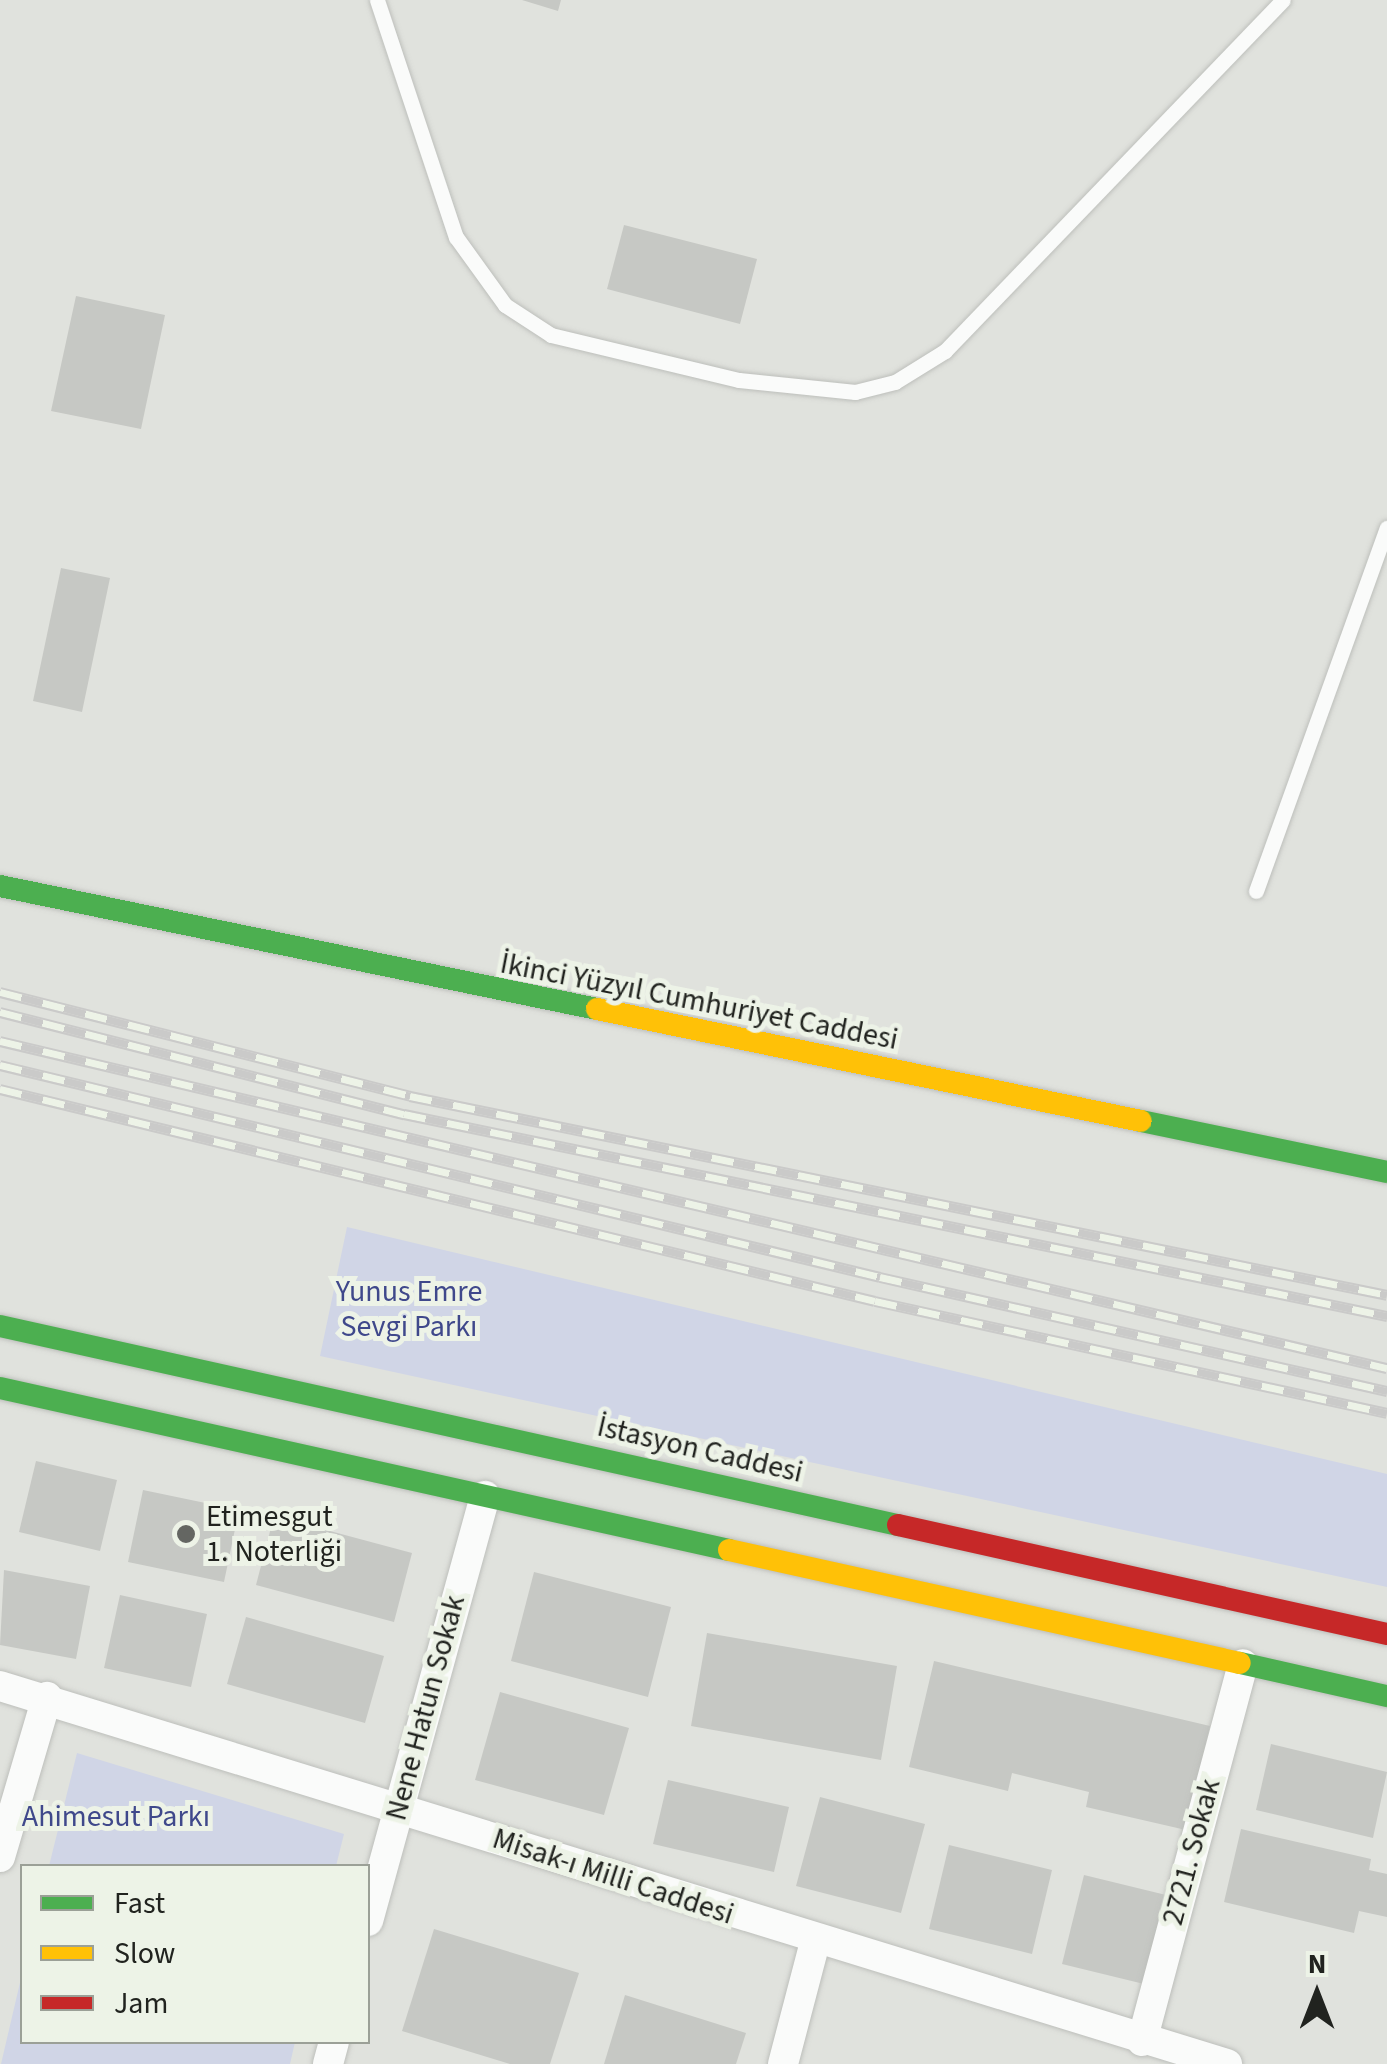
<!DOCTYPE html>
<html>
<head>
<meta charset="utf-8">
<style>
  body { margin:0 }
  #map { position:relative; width:1387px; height:2064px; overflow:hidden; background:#e0e2dd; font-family:"Source Sans 3",sans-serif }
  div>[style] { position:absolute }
  .green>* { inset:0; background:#d0d5e6 }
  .building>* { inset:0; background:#c6c8c4 }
  .roads { filter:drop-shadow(0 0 2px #bdbfbb) drop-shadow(0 0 2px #bdbfbb) }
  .lane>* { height:15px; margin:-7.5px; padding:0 7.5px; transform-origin:7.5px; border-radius:7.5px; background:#fafbfa }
  .street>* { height:30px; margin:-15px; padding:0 15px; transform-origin:15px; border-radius:15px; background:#fafbfa }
  .fast>* { height:22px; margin:-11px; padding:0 11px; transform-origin:11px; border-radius:11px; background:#4caf50 }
  .slow>* { height:22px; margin:-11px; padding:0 11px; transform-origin:11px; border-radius:11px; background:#ffc107 }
  .jam>* { height:22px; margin:-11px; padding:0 11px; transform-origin:11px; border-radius:11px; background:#c62828 }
  .rail>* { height:11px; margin-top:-5.5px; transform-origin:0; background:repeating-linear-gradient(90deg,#edf3e7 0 22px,#cacac9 0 44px); box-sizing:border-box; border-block:2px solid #cacac9 }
  .dots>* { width:28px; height:28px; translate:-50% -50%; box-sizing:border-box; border:5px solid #edf3e7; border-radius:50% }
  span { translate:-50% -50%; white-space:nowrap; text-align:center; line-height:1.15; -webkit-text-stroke:10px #edf3e7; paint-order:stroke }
  .street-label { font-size:30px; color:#21231f }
  .park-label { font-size:30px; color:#3f488b }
  .poi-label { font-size:30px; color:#21231f }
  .left { translate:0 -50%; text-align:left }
  .legend { position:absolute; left:20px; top:1864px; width:350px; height:180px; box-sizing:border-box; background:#edf3e7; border:2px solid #9ba097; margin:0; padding:12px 18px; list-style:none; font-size:30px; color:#21231f }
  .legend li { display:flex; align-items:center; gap:20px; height:50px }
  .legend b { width:50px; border:2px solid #9ba097 }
  .north { position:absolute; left:1267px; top:1944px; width:100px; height:100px; -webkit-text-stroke:8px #edf3e7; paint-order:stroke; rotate:0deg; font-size:28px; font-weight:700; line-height:40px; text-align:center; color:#21231f }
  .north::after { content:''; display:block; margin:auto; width:35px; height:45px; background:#21231f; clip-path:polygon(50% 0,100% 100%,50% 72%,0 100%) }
</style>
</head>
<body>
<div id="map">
  <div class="green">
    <i style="clip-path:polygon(347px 1227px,1387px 1474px,1387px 1587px,320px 1356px)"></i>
    <i style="clip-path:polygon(77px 1753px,344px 1834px,336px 1866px,49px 1866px)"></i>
    <i style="clip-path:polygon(22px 1974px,22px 2042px,295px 2042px,290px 2064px,1px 2064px)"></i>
  </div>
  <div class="building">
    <i style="clip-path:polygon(522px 0,561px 0,558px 11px)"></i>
    <i style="clip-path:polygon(624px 225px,757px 259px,740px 324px,607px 289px)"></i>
    <i style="clip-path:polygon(76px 296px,165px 315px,141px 429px,51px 411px)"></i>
    <i style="clip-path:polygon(61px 568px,110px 578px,82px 712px,33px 701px)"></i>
    <i style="clip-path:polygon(36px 1461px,117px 1480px,100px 1551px,19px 1532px)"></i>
    <i style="clip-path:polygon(143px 1490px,239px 1510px,224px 1582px,128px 1562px)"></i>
    <i style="clip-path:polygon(274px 1516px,412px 1553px,394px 1622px,256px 1585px)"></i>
    <i style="clip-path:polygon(4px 1570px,90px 1586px,76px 1659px,0 1645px)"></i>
    <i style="clip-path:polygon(534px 1572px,671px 1607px,648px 1697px,511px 1661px)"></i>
    <i style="clip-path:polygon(120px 1595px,207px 1614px,191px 1687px,104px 1668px)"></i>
    <i style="clip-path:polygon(246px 1617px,384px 1656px,365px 1723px,227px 1684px)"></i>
    <i style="clip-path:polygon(707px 1633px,897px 1666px,881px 1760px,691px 1726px)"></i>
    <i style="clip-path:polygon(934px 1661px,1210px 1726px,1186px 1830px,1086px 1807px,1089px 1792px,1012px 1773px,1008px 1791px,909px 1767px)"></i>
    <i style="clip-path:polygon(500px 1692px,629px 1728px,604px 1815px,475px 1780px)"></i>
    <i style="clip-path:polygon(1271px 1744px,1387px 1772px,1373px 1838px,1256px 1810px)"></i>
    <i style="clip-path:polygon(668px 1780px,789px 1807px,774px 1872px,653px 1844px)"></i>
    <i style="clip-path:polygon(820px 1797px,925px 1824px,901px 1913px,796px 1886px)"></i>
    <i style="clip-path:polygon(1241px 1829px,1371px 1859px,1369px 1870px,1387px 1874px,1387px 1917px,1359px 1911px,1354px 1933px,1224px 1902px)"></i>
    <i style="clip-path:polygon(949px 1845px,1052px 1870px,1032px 1954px,929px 1929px)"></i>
    <i style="clip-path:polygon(1084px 1875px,1166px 1895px,1144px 1984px,1062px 1964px)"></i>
    <i style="clip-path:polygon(434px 1929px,579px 1973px,550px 2064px,510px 2064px,402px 2031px)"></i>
    <i style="clip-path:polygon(625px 1995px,746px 2033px,736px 2064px,604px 2064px)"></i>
  </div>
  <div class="roads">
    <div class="lane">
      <i style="left:377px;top:0;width:250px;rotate:71.6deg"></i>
      <i style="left:456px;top:237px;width:84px;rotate:54.2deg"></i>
      <i style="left:505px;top:305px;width:55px;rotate:33.1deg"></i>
      <i style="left:551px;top:335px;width:193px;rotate:13.5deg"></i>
      <i style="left:739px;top:380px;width:117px;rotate:5.9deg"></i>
      <i style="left:855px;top:392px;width:41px;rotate:-14deg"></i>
      <i style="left:895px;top:382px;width:59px;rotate:-31.8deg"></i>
      <i style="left:945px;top:351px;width:487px;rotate:-46.1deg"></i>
      <i style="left:1256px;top:891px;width:386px;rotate:-70.2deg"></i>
    </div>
    <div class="street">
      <i style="left:0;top:1686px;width:1284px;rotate:17.12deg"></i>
      <i style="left:0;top:1857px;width:167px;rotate:-73.6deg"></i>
      <i style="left:368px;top:1921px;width:441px;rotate:-74.6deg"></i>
      <i style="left:1142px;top:2041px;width:390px;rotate:-75deg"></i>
      <i style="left:328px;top:2064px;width:23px;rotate:-75deg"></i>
      <i style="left:783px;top:2064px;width:126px;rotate:-75.3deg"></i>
    </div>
    <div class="fast">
      <i style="left:0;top:886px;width:610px;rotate:11.64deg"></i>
      <i style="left:1141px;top:1121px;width:251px;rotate:11.7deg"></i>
      <i style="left:0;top:1326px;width:920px;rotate:12.5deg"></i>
      <i style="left:0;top:1388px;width:747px;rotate:12.53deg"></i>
      <i style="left:1240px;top:1663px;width:151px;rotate:12.7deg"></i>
    </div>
    <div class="slow">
      <i style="left:597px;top:1009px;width:555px;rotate:11.63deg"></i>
      <i style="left:729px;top:1550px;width:523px;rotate:12.47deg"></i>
    </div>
    <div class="jam">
      <i style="left:898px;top:1525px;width:501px;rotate:12.57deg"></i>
    </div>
  </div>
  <div class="rail">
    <i style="left:0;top:992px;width:423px;rotate:14.2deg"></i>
    <i style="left:410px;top:1096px;width:997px;rotate:11.51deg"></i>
    <i style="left:0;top:1012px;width:417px;rotate:14.2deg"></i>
    <i style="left:404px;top:1114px;width:1004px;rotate:11.61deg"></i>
    <i style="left:0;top:1041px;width:1425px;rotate:13.27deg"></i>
    <i style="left:0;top:1065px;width:905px;rotate:13.54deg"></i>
    <i style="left:880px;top:1277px;width:520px;rotate:12.67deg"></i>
    <i style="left:0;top:1089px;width:900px;rotate:13.62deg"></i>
    <i style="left:875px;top:1301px;width:524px;rotate:12.34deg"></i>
  </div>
  <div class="dots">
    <i style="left:186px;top:1534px;background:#646662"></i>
  </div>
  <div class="street-label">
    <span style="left:699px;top:1002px;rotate:11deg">İkinci Yüzyıl Cumhuriyet Caddesi</span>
    <span style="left:700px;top:1450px;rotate:13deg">İstasyon Caddesi</span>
    <span style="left:426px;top:1708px;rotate:-75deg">Nene Hatun Sokak</span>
    <span style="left:1192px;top:1852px;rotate:-75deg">2721. Sokak</span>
    <span style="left:613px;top:1877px;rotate:18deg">Misak-ı Milli Caddesi</span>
  </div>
  <div class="park-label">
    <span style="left:409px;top:1309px">Yunus Emre<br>Sevgi Parkı</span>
    <span style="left:116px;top:1817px">Ahimesut Parkı</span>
  </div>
  <div class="poi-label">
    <span class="left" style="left:206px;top:1534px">Etimesgut<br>1. Noterliği</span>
  </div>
  <ul class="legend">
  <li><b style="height:12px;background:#4caf50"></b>Fast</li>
  <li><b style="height:12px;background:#ffc107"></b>Slow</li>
  <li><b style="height:12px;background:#c62828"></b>Jam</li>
  </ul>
  <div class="north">N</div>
</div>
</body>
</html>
